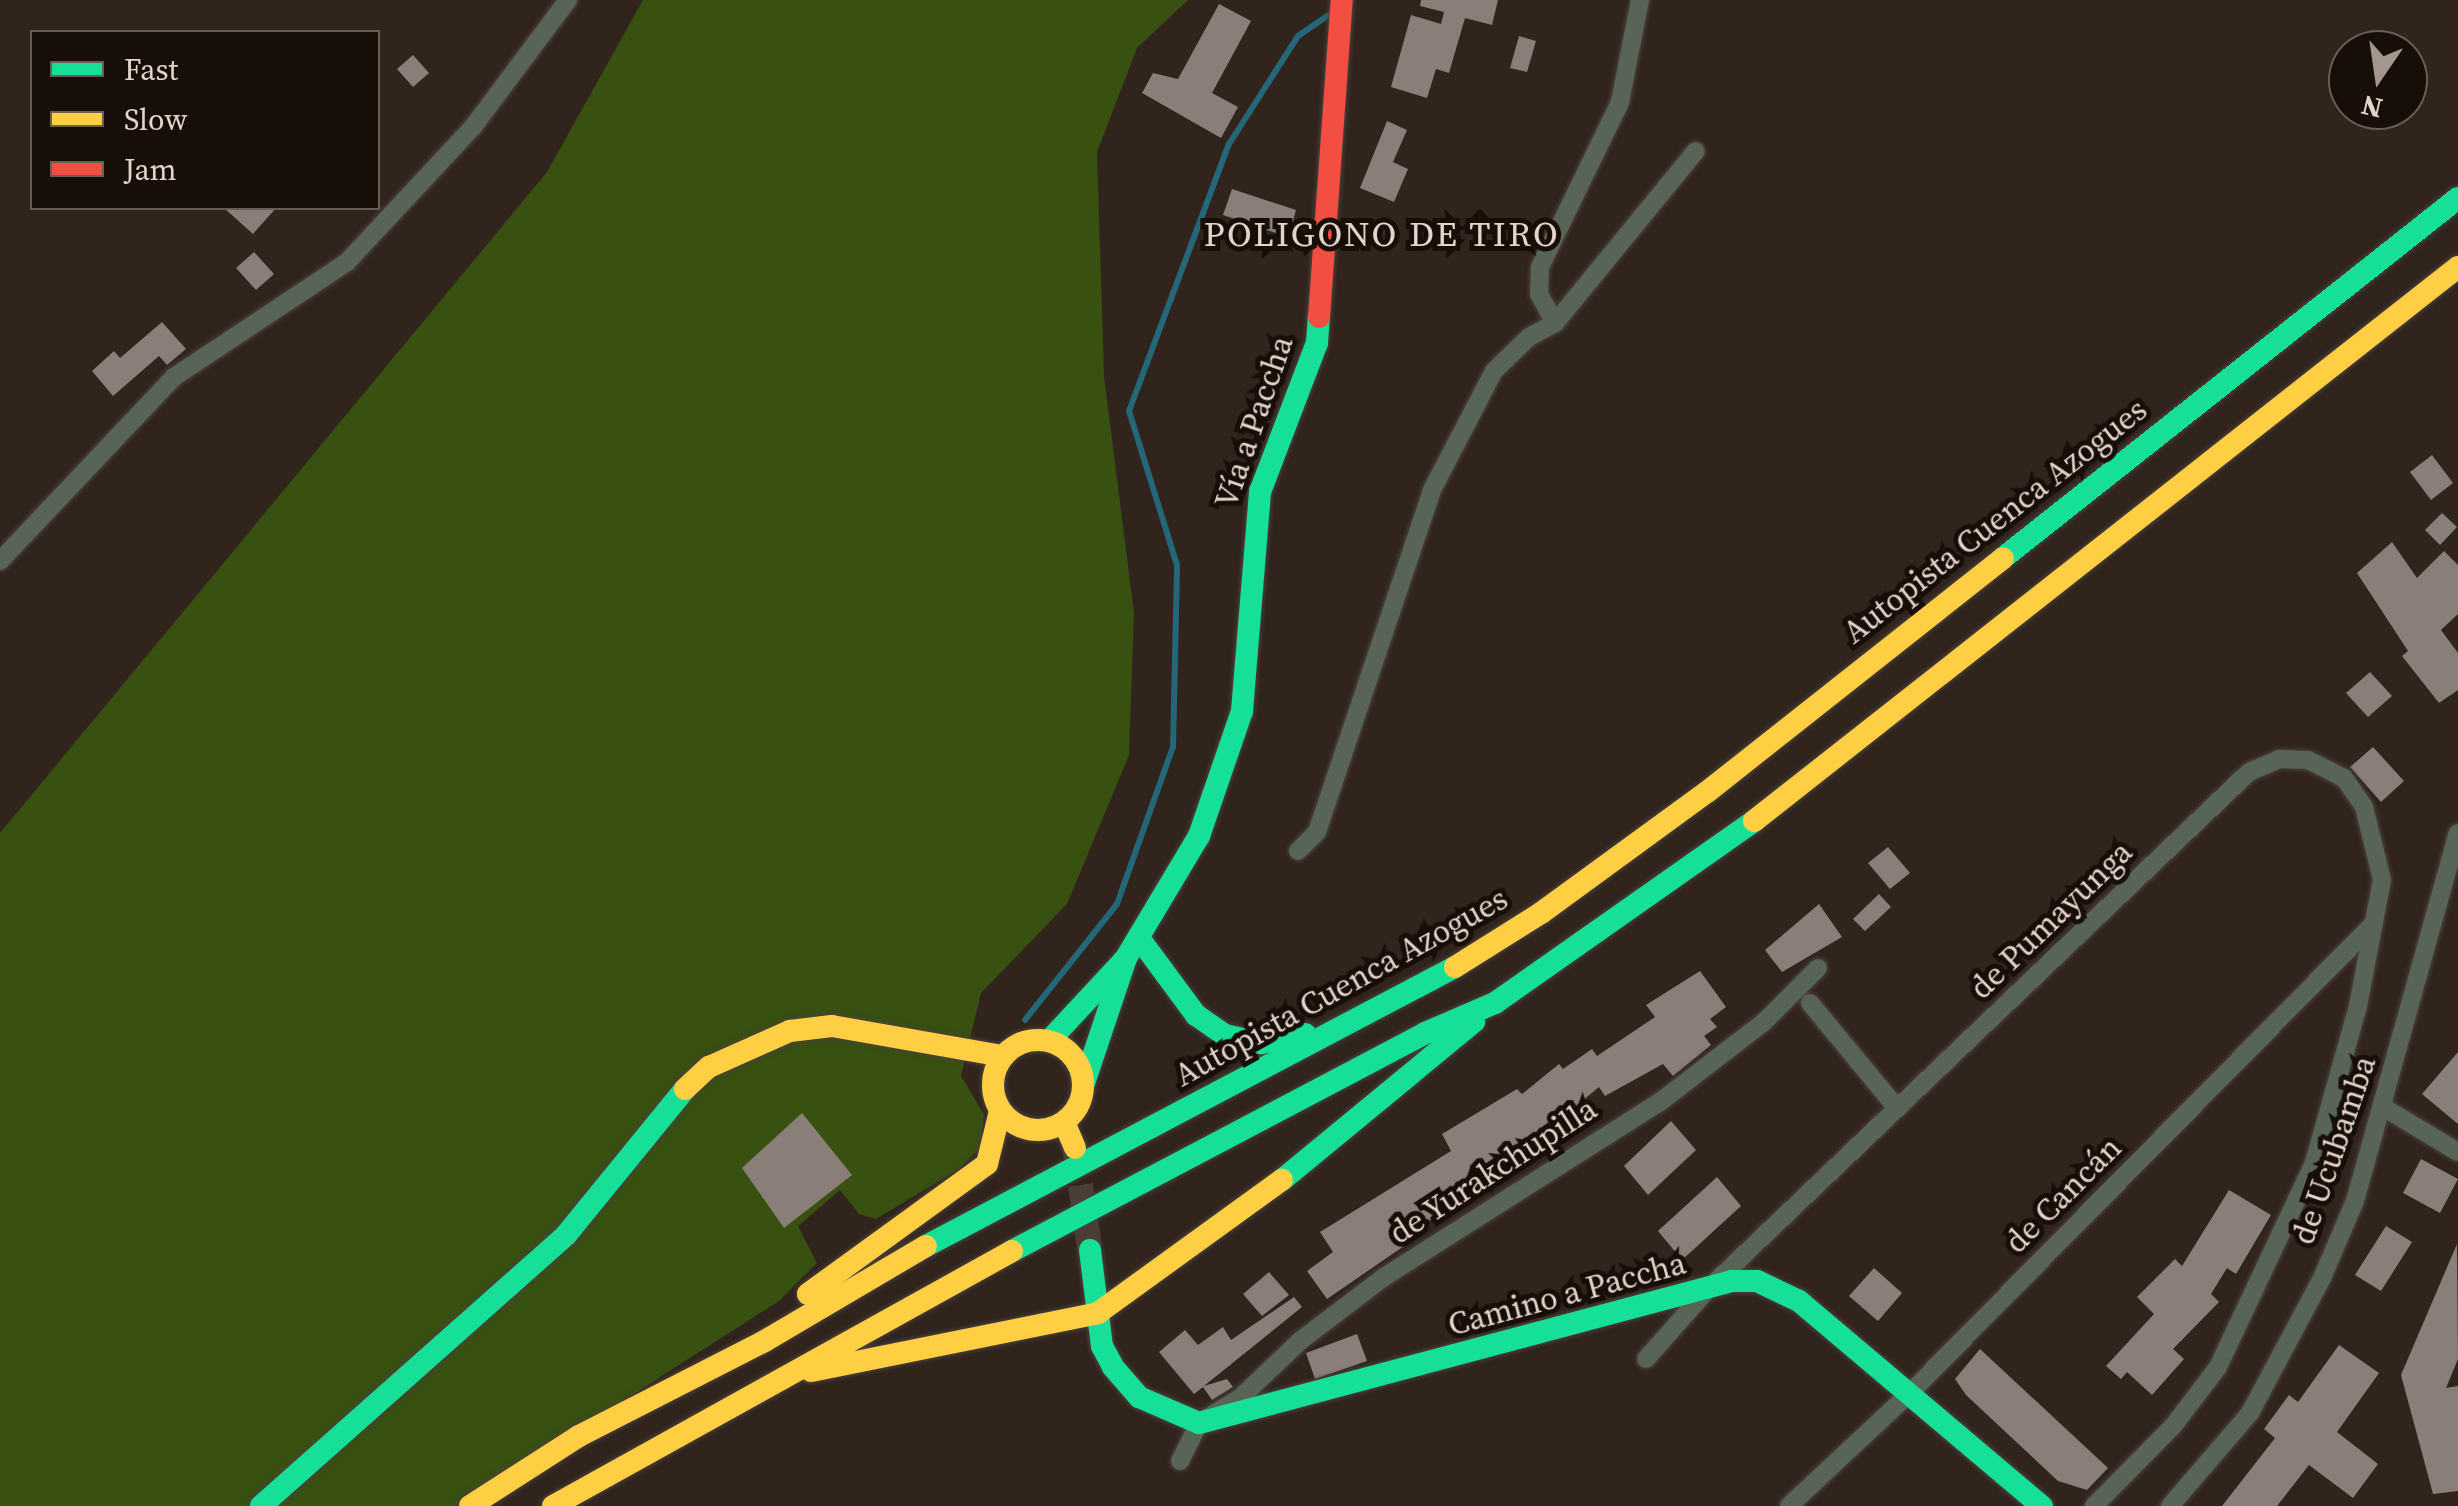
<!DOCTYPE html>
<html>
<head>
<meta charset="utf-8">
<style>
  body { margin:0 }
  #map { position:relative; width:2458px; height:1506px; overflow:hidden; background:#30241d; font-family:"Source Serif 4",serif }
  div>[style] { position:absolute }
  .forest>* { inset:0; background:#385010 }
  .stream>* { height:6px; margin:-3px; padding:0 3px; transform-origin:3px; border-radius:3px; background:#246779 }
  .building>* { inset:0; background:#8a7f78 }
  .secondary-tunnel>* { height:25px; margin-top:-12.5px; transform-origin:0; background:repeating-linear-gradient(90deg,#4b3e37 0 25px,transparent 0 37px) }
  .roads { filter:drop-shadow(0 0 2px #4b413b) drop-shadow(0 0 2px #4b413b) }
  .street>* { height:18px; margin:-9px; padding:0 9px; transform-origin:9px; border-radius:9px; background:#576456 }
  .fast>* { height:22px; margin:-11px; padding:0 11px; transform-origin:11px; border-radius:11px; background:#16e098 }
  .slow>* { height:22px; margin:-11px; padding:0 11px; transform-origin:11px; border-radius:11px; background:#ffcf43 }
  .slow>.ring { margin:-11px; padding:0; box-sizing:content-box; background:none; border:22px solid #ffcf43; border-radius:50% }
  .jam>* { height:22px; margin:-11px; padding:0 11px; transform-origin:11px; border-radius:11px; background:#f24e42 }
  span { translate:-50% -50%; white-space:nowrap; text-align:center; line-height:1.15; -webkit-text-stroke:10px #180e08; paint-order:stroke }
  .street-label { font-size:32px; color:#e2d3cb }
  .neighbourhood-label { font-size:35px; color:#e2d3cb; letter-spacing:2.5px }
  .legend { position:absolute; left:30px; top:30px; width:350px; height:180px; box-sizing:border-box; background:#180e08; border:2px solid #695d56; margin:0; padding:12px 18px; list-style:none; font-size:30px; color:#e2d3cb }
  .legend li { display:flex; align-items:center; gap:20px; height:50px }
  .legend b { width:50px; border:2px solid #695d56 }
  .north { position:absolute; left:2328px; top:30px; width:100px; height:100px; box-sizing:border-box; background:#180e08; border:2px solid #695d56; border-radius:50%; rotate:193deg; font-size:28px; font-weight:700; line-height:40px; text-align:center; color:#e2d3cb }
  .north::after { content:''; display:block; margin:auto; width:35px; height:45px; background:#a4968e; clip-path:polygon(50% 0,100% 100%,50% 72%,0 100%) }
</style>
</head>
<body>
<div id="map">
  <div class="forest">
    <i style="clip-path:polygon(643px 0,1188px 0,1137px 48px,1097px 152px,1104px 376px,1134px 613px,1129px 755px,1067px 904px,981px 993px,961px 1076px,984px 1114px,981px 1148px,959px 1169px,876px 1219px,859px 1214px,840px 1190px,798px 1226px,817px 1263px,779px 1301px,459px 1506px,0 1506px,0 833px,547px 172px)"></i>
  </div>
  <div class="stream">
    <i style="left:1025px;top:1020px;width:148px;rotate:-51.6deg"></i>
    <i style="left:1117px;top:904px;width:167px;rotate:-70.4deg"></i>
    <i style="left:1173px;top:747px;width:182px;rotate:-88.7deg"></i>
    <i style="left:1177px;top:565px;width:161px;rotate:-107.3deg"></i>
    <i style="left:1129px;top:411px;width:285px;rotate:-69.5deg"></i>
    <i style="left:1229px;top:144px;width:128px;rotate:-57.4deg"></i>
    <i style="left:1298px;top:36px;width:42px;rotate:-34.4deg"></i>
  </div>
  <div class="building">
    <i style="clip-path:polygon(1421px 0,1498px 0,1492px 25px,1465px 18px,1449px 73px,1436px 69px,1427px 98px,1391px 87px,1411px 15px,1441px 24px,1444px 12px,1420px 6px)"></i>
    <i style="clip-path:polygon(1219px 4px,1251px 21px,1212px 93px,1238px 107px,1221px 138px,1142px 93px,1153px 73px,1178px 79px)"></i>
    <i style="clip-path:polygon(1519px 36px,1536px 41px,1527px 72px,1510px 68px)"></i>
    <i style="clip-path:polygon(413px 55px,429px 73px,413px 87px,397px 69px)"></i>
    <i style="clip-path:polygon(1387px 121px,1407px 130px,1393px 162px,1408px 169px,1394px 202px,1360px 188px)"></i>
    <i style="clip-path:polygon(1232px 189px,1296px 210px,1293px 221px,1307px 226px,1302px 242px,1223px 215px)"></i>
    <i style="clip-path:polygon(224px 208px,276px 208px,253px 234px)"></i>
    <i style="clip-path:polygon(254px 252px,274px 274px,256px 290px,236px 268px)"></i>
    <i style="clip-path:polygon(162px 322px,186px 349px,167px 365px,159px 356px,113px 396px,92px 371px,114px 351px,120px 358px)"></i>
    <i style="clip-path:polygon(2432px 455px,2453px 483px,2431px 500px,2410px 472px)"></i>
    <i style="clip-path:polygon(2442px 513px,2457px 527px,2440px 545px,2425px 530px)"></i>
    <i style="clip-path:polygon(2392px 542px,2417px 578px,2444px 551px,2458px 565px,2458px 614px,2441px 630px,2458px 653px,2458px 690px,2439px 703px,2402px 656px,2408px 651px,2357px 573px)"></i>
    <i style="clip-path:polygon(2370px 672px,2392px 696px,2368px 717px,2346px 693px)"></i>
    <i style="clip-path:polygon(2373px 747px,2404px 781px,2381px 802px,2350px 767px)"></i>
    <i style="clip-path:polygon(1888px 847px,1910px 873px,1890px 889px,1868px 863px)"></i>
    <i style="clip-path:polygon(1879px 894px,1891px 907px,1865px 931px,1853px 919px)"></i>
    <i style="clip-path:polygon(1819px 904px,1842px 937px,1782px 972px,1765px 950px)"></i>
    <i style="clip-path:polygon(1700px 971px,1726px 1007px,1710px 1019px,1717px 1027px,1704px 1036px,1711px 1045px,1673px 1076px,1663px 1064px,1605px 1096px,1599px 1087px,1564px 1116px,1561px 1112px,1530px 1137px,1534px 1143px,1434px 1209px,1438px 1215px,1403px 1238px,1407px 1244px,1327px 1299px,1307px 1271px,1333px 1252px,1320px 1232px,1451px 1151px,1442px 1134px,1517px 1089px,1522px 1094px,1559px 1064px,1563px 1069px,1592px 1049px,1597px 1056px,1655px 1017px,1646px 1005px)"></i>
    <i style="clip-path:polygon(2458px 1052px,2458px 1124px,2422px 1094px)"></i>
    <i style="clip-path:polygon(802px 1113px,852px 1175px,784px 1228px,742px 1168px)"></i>
    <i style="clip-path:polygon(1671px 1121px,1696px 1150px,1648px 1195px,1624px 1166px)"></i>
    <i style="clip-path:polygon(2421px 1159px,2458px 1179px,2440px 1213px,2403px 1193px)"></i>
    <i style="clip-path:polygon(1717px 1177px,1741px 1206px,1682px 1260px,1658px 1231px)"></i>
    <i style="clip-path:polygon(2229px 1190px,2271px 1215px,2236px 1274px,2227px 1268px,2211px 1294px,2219px 1302px,2173px 1349px,2184px 1359px,2152px 1395px,2127px 1372px,2121px 1379px,2106px 1366px,2154px 1314px,2137px 1297px,2175px 1259px,2182px 1266px)"></i>
    <i style="clip-path:polygon(2386px 1226px,2412px 1242px,2381px 1291px,2355px 1275px)"></i>
    <i style="clip-path:polygon(2457px 1244px,2458px 1359px,2446px 1388px,2458px 1386px,2458px 1491px,2433px 1494px,2401px 1375px)"></i>
    <i style="clip-path:polygon(1874px 1268px,1902px 1293px,1878px 1321px,1849px 1296px)"></i>
    <i style="clip-path:polygon(1269px 1272px,1289px 1295px,1262px 1316px,1243px 1294px)"></i>
    <i style="clip-path:polygon(1294px 1297px,1302px 1307px,1204px 1386px,1227px 1379px,1233px 1387px,1212px 1400px,1203px 1387px,1194px 1394px,1159px 1352px,1185px 1330px,1198px 1345px,1223px 1327px,1231px 1340px)"></i>
    <i style="clip-path:polygon(1357px 1334px,1367px 1361px,1315px 1379px,1306px 1353px)"></i>
    <i style="clip-path:polygon(2339px 1345px,2379px 1373px,2337px 1432px,2378px 1464px,2353px 1498px,2309px 1465px,2277px 1506px,2222px 1506px,2275px 1438px,2264px 1429px,2289px 1395px,2298px 1402px)"></i>
    <i style="clip-path:polygon(1980px 1349px,2108px 1468px,2087px 1490px,2058px 1481px,1966px 1395px,1955px 1379px)"></i>
  </div>
  <div class="secondary-tunnel">
    <i style="left:1075px;top:1148px;width:103px;rotate:81.6deg"></i>
  </div>
  <div class="roads">
    <div class="street">
      <i style="left:1555px;top:323px;width:222px;rotate:-50.7deg"></i>
      <i style="left:0;top:561px;width:253px;rotate:-46.6deg"></i>
      <i style="left:174px;top:377px;width:208px;rotate:-33.6deg"></i>
      <i style="left:347px;top:262px;width:185px;rotate:-47deg"></i>
      <i style="left:473px;top:127px;width:159px;rotate:-53.2deg"></i>
      <i style="left:1298px;top:851px;width:27px;rotate:-45deg"></i>
      <i style="left:1317px;top:832px;width:361px;rotate:-71.4deg"></i>
      <i style="left:1432px;top:490px;width:134px;rotate:-62.5deg"></i>
      <i style="left:1494px;top:371px;width:49px;rotate:-44.2deg"></i>
      <i style="left:1529px;top:337px;width:30px;rotate:-28deg"></i>
      <i style="left:1555px;top:323px;width:33px;rotate:-119deg"></i>
      <i style="left:1539px;top:294px;width:27px;rotate:-88deg"></i>
      <i style="left:1540px;top:267px;width:183px;rotate:-64.1deg"></i>
      <i style="left:1620px;top:102px;width:104px;rotate:-78.9deg"></i>
      <i style="left:1810px;top:1003px;width:136px;rotate:50.4deg"></i>
      <i style="left:2383px;top:1107px;width:87px;rotate:31deg"></i>
      <i style="left:1646px;top:1359px;width:94px;rotate:-48.5deg"></i>
      <i style="left:1708px;top:1289px;width:748px;rotate:-43.7deg"></i>
      <i style="left:2249px;top:772px;width:33px;rotate:-23deg"></i>
      <i style="left:2279px;top:759px;width:29px;rotate:2deg"></i>
      <i style="left:2308px;top:760px;width:40px;rotate:26.6deg"></i>
      <i style="left:2344px;top:778px;width:35px;rotate:55deg"></i>
      <i style="left:2364px;top:807px;width:75px;rotate:76.1deg"></i>
      <i style="left:2382px;top:880px;width:128px;rotate:100.8deg"></i>
      <i style="left:2358px;top:1006px;width:163px;rotate:105.7deg"></i>
      <i style="left:2314px;top:1163px;width:225px;rotate:115.2deg"></i>
      <i style="left:2218px;top:1367px;width:73px;rotate:127.2deg"></i>
      <i style="left:2174px;top:1425px;width:114px;rotate:134.6deg"></i>
      <i style="left:1180px;top:1461px;width:42px;rotate:-63.4deg"></i>
      <i style="left:1199px;top:1423px;width:48px;rotate:-31.4deg"></i>
      <i style="left:1240px;top:1398px;width:83px;rotate:-43.5deg"></i>
      <i style="left:1300px;top:1341px;width:106px;rotate:-37.3deg"></i>
      <i style="left:1384px;top:1277px;width:327px;rotate:-32.4deg"></i>
      <i style="left:1660px;top:1102px;width:133px;rotate:-37.6deg"></i>
      <i style="left:1765px;top:1021px;width:75px;rotate:-45deg"></i>
      <i style="left:1789px;top:1506px;width:167px;rotate:-43.1deg"></i>
      <i style="left:1911px;top:1392px;width:659px;rotate:-45.37deg"></i>
      <i style="left:2170px;top:1506px;width:123px;rotate:-49.3deg"></i>
      <i style="left:2250px;top:1413px;width:153px;rotate:-61.9deg"></i>
      <i style="left:2322px;top:1278px;width:84px;rotate:-66.8deg"></i>
      <i style="left:2355px;top:1201px;width:382px;rotate:-74.4deg"></i>
    </div>
    <div class="fast">
      <i style="left:2003px;top:558px;width:580px;rotate:-38.35deg"></i>
      <i style="left:1139px;top:938px;width:96px;rotate:53.5deg"></i>
      <i style="left:1196px;top:1015px;width:35px;rotate:35deg"></i>
      <i style="left:1225px;top:1035px;width:37px;rotate:13deg"></i>
      <i style="left:1261px;top:1043px;width:45px;rotate:-11.6deg"></i>
      <i style="left:1049px;top:1041px;width:113px;rotate:-47.1deg"></i>
      <i style="left:1083px;top:1086px;width:135px;rotate:-71.4deg"></i>
      <i style="left:1126px;top:958px;width:142px;rotate:-59.1deg"></i>
      <i style="left:1199px;top:836px;width:132px;rotate:-71deg"></i>
      <i style="left:1242px;top:711px;width:220px;rotate:-85.3deg"></i>
      <i style="left:1260px;top:492px;width:160px;rotate:-69.1deg"></i>
      <i style="left:1317px;top:343px;width:26px;rotate:-86deg"></i>
      <i style="left:1282px;top:1180px;width:249px;rotate:-39.5deg"></i>
      <i style="left:926px;top:1246px;width:598px;rotate:-27.81deg"></i>
      <i style="left:1090px;top:1250px;width:97px;rotate:82.9deg"></i>
      <i style="left:1102px;top:1346px;width:24px;rotate:62deg"></i>
      <i style="left:1113px;top:1367px;width:40px;rotate:49deg"></i>
      <i style="left:1139px;top:1397px;width:65px;rotate:23.4deg"></i>
      <i style="left:1199px;top:1423px;width:552px;rotate:-14.92deg"></i>
      <i style="left:1732px;top:1281px;width:25px"></i>
      <i style="left:1757px;top:1281px;width:47px;rotate:25.5deg"></i>
      <i style="left:1799px;top:1301px;width:318px;rotate:40.2deg"></i>
      <i style="left:1012px;top:1251px;width:467px;rotate:-27.8deg"></i>
      <i style="left:1425px;top:1033px;width:76px;rotate:-23.2deg"></i>
      <i style="left:1495px;top:1003px;width:317px;rotate:-35.1deg"></i>
      <i style="left:261px;top:1506px;width:408px;rotate:-41.6deg"></i>
      <i style="left:566px;top:1235px;width:188px;rotate:-50.8deg"></i>
    </div>
    <div class="slow">
      <i style="left:1754px;top:821px;width:896px;rotate:-38.2deg"></i>
      <i style="left:1455px;top:967px;width:102px;rotate:-32.1deg"></i>
      <i style="left:1541px;top:913px;width:205px;rotate:-36.1deg"></i>
      <i style="left:1707px;top:792px;width:377px;rotate:-38.3deg"></i>
      <i class="ring" style="left:993px;top:1040px;width:68px;height:68px"></i>
      <i style="left:685px;top:1089px;width:33px;rotate:-43deg"></i>
      <i style="left:709px;top:1067px;width:89px;rotate:-24deg"></i>
      <i style="left:790px;top:1031px;width:42px;rotate:-6.8deg"></i>
      <i style="left:832px;top:1026px;width:173px;rotate:10deg"></i>
      <i style="left:1064px;top:1122px;width:28px;rotate:67deg"></i>
      <i style="left:808px;top:1294px;width:221px;rotate:-36deg"></i>
      <i style="left:987px;top:1164px;width:55px;rotate:-76.2deg"></i>
      <i style="left:811px;top:1371px;width:293px;rotate:-11.4deg"></i>
      <i style="left:1098px;top:1313px;width:227px;rotate:-35.9deg"></i>
      <i style="left:470px;top:1506px;width:130px;rotate:-32.7deg"></i>
      <i style="left:579px;top:1436px;width:207px;rotate:-27.1deg"></i>
      <i style="left:763px;top:1342px;width:189px;rotate:-30.5deg"></i>
      <i style="left:553px;top:1506px;width:525px;rotate:-29.05deg"></i>
    </div>
    <div class="jam">
      <i style="left:1319px;top:317px;width:318px;rotate:-85.9deg"></i>
    </div>
  </div>
  <div class="street-label">
    <span style="left:1254px;top:422px;rotate:-71deg">Vía a Paccha</span>
    <span style="left:1995px;top:521px;rotate:-38deg">Autopista Cuenca Azogues</span>
    <span style="left:2051px;top:920px;rotate:-44deg">de Pumayunga</span>
    <span style="left:1341px;top:987px;rotate:-29deg">Autopista Cuenca Azogues</span>
    <span style="left:2334px;top:1150px;rotate:-71deg">de Ucubamba</span>
    <span style="left:1493px;top:1171px;rotate:-33deg">de Yurakchupilla</span>
    <span style="left:2063px;top:1195px;rotate:-45deg">de Cancán</span>
    <span style="left:1567px;top:1294px;rotate:-15deg">Camino a Paccha</span>
  </div>
  <div class="neighbourhood-label">
    <span style="left:1382px;top:234px">POLIGONO DE TIRO</span>
  </div>
  <ul class="legend">
  <li><b style="height:12px;background:#16e098"></b>Fast</li>
  <li><b style="height:12px;background:#ffcf43"></b>Slow</li>
  <li><b style="height:12px;background:#f24e42"></b>Jam</li>
  </ul>
  <div class="north">N</div>
</div>
</body>
</html>
